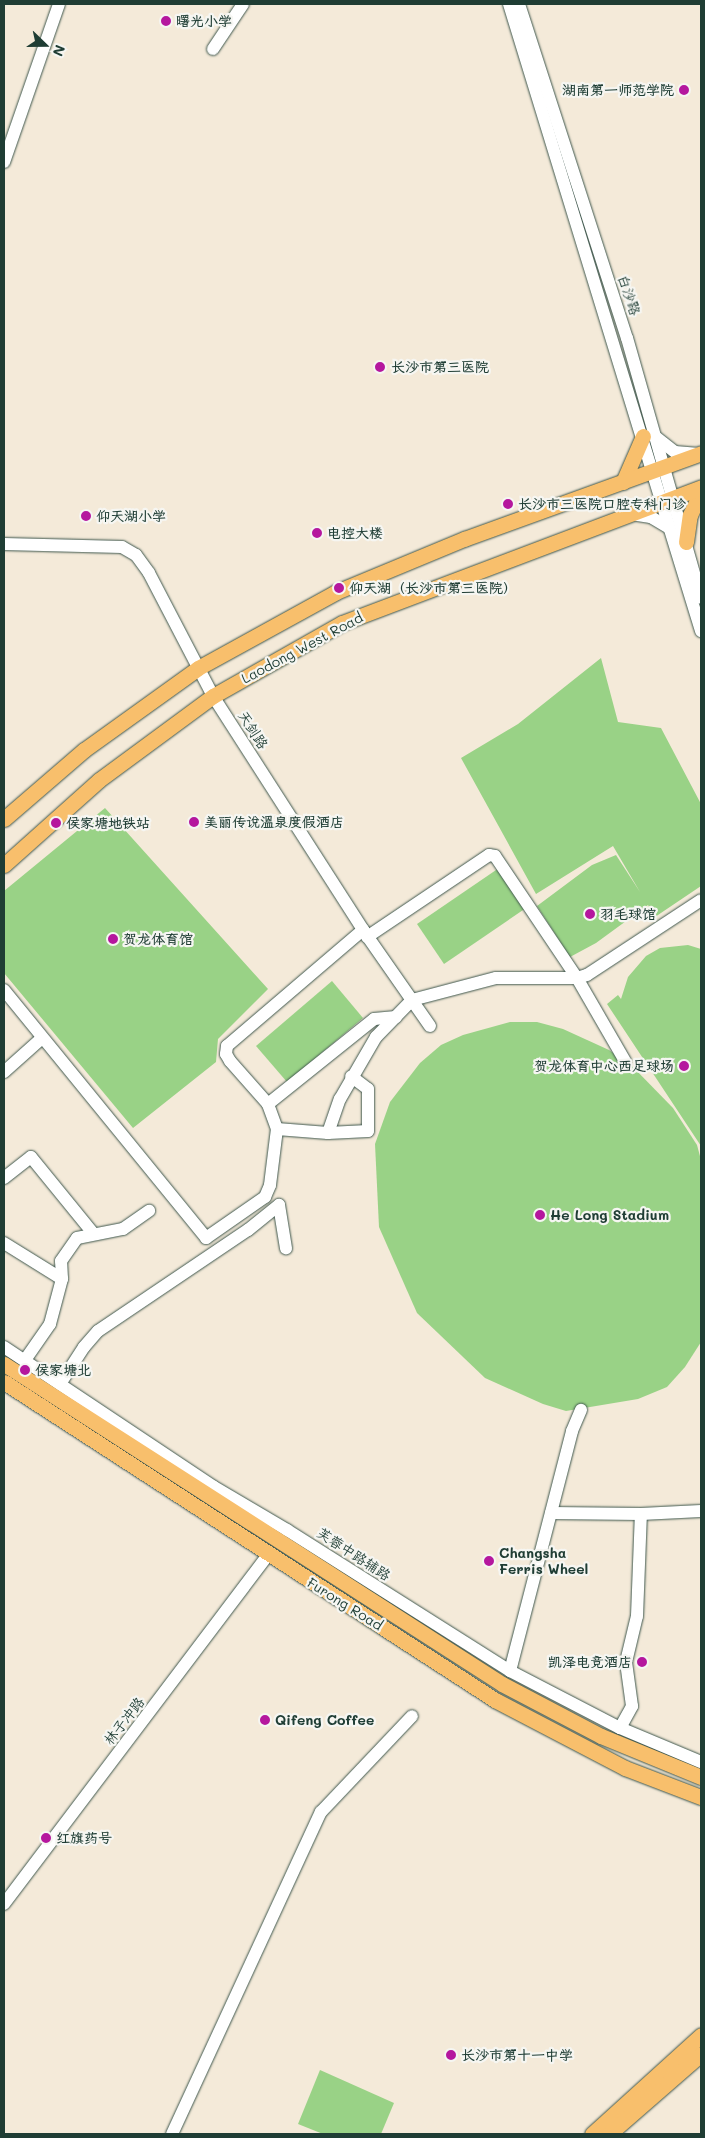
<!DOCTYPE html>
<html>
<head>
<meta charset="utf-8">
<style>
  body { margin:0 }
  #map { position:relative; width:705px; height:2138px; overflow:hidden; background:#f4ead9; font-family:Mali,"LXGW WenKai TC",sans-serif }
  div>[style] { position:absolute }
  .green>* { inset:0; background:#99d286 }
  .roads { filter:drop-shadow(0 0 1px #3f574d) drop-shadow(0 0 1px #3f574d) }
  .minor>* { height:12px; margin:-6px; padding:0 6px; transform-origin:6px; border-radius:6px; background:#fff }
  .major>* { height:15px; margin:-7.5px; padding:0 7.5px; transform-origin:7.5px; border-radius:7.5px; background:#f8bf6c }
  .dots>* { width:14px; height:14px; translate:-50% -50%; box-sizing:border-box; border:2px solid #f6f6f2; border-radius:50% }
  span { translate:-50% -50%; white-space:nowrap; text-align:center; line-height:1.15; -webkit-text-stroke:4.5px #f6f6f2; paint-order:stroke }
  .poi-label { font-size:14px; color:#1f3d34; font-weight:700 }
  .left { translate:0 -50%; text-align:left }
  .right { translate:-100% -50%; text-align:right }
  .street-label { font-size:14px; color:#1f3d34 }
  .frame { position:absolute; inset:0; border:5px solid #1f3d34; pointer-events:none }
  .north { position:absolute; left:20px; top:20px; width:50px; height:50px; -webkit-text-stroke:4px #f6f6f2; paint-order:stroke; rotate:112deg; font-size:14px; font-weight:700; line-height:20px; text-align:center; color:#1f3d34 }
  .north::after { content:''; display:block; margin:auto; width:18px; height:22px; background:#1f3d34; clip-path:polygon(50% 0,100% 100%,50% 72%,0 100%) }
</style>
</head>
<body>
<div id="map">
  <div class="green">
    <i style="clip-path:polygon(601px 658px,618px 722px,661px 728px,701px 804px,701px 886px,655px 917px,648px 905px,596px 943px,570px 957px,537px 906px,592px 865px,616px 855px,640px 892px,613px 846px,536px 894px,461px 758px,518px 724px)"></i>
    <i style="clip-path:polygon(105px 808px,268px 989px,218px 1039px,216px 1062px,133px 1128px,4px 973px,4px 891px)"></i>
    <i style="clip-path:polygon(499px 868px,526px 908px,444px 964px,417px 924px)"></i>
    <i style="clip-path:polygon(688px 945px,701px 949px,701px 1146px,607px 1004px,618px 995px,621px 999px,628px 977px,646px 956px,660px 948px)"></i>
    <i style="clip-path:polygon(332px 981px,363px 1018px,287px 1082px,256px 1046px)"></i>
    <i style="clip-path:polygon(510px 1022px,537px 1022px,563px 1029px,609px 1050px,633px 1067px,673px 1108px,697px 1145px,701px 1160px,701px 1342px,685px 1367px,667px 1387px,638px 1399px,566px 1411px,543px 1404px,485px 1378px,417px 1313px,379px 1227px,375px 1144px,390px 1102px,420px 1063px,441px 1045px,463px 1035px)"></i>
    <i style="clip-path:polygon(320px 2070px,394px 2103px,381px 2134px,323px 2134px,298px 2124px)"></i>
  </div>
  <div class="roads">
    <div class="minor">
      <i style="left:509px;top:4px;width:656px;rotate:72.97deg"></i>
      <i style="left:519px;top:4px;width:351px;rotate:72.1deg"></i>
      <i style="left:627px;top:338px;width:270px;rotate:74.1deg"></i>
      <i style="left:213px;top:49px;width:54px;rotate:-56.3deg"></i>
      <i style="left:4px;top:162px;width:167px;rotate:-70.8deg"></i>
      <i style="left:657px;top:438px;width:23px;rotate:38deg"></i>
      <i style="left:675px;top:452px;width:21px;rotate:5deg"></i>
      <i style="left:631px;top:514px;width:20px;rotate:9deg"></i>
      <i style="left:651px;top:517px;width:21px;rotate:31deg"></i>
      <i style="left:4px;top:544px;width:118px;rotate:1.5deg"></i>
      <i style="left:122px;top:547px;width:16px;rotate:30deg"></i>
      <i style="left:136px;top:555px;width:22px;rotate:54deg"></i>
      <i style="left:149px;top:573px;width:139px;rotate:62.5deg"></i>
      <i style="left:213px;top:696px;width:278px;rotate:57.3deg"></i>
      <i style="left:363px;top:930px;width:117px;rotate:55.1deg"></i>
      <i style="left:367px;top:937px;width:147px;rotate:-33.9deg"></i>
      <i style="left:489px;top:855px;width:6px;rotate:9deg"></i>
      <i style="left:495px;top:856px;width:147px;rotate:56.1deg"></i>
      <i style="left:577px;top:978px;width:96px;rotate:60deg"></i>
      <i style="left:4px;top:990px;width:320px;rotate:50.8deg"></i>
      <i style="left:206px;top:1238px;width:72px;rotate:-34.8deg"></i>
      <i style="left:265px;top:1197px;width:13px;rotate:-67deg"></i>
      <i style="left:270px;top:1185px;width:56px;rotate:-82.9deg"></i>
      <i style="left:277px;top:1129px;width:51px;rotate:4.5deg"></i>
      <i style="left:328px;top:1133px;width:40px;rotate:-2.9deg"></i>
      <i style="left:368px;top:1131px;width:42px;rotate:-90deg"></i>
      <i style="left:368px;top:1089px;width:21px;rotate:-143deg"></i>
      <i style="left:4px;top:1072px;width:51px;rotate:-41.8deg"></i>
      <i style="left:268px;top:1104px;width:136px;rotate:-38.7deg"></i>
      <i style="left:374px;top:1019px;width:22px;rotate:-5deg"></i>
      <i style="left:277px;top:1129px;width:27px;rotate:-110deg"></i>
      <i style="left:268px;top:1104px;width:57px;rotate:-131.5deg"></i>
      <i style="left:230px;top:1061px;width:8px;rotate:-120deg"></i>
      <i style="left:226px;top:1054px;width:8px;rotate:-83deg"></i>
      <i style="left:227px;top:1046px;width:179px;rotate:-40.5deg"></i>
      <i style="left:328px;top:1133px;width:36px;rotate:-71deg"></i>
      <i style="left:340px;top:1099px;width:72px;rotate:-59.9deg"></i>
      <i style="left:376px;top:1037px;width:52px;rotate:-45.8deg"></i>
      <i style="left:412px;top:1000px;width:87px;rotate:-14.7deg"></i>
      <i style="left:496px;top:978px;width:81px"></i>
      <i style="left:577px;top:978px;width:10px;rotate:-17deg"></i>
      <i style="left:587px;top:975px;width:136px;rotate:-33.3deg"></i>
      <i style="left:4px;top:1178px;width:34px;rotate:-38deg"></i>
      <i style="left:31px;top:1157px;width:98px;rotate:50.8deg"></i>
      <i style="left:4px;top:1243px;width:68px;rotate:31.8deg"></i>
      <i style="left:4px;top:1347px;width:252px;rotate:33.7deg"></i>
      <i style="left:214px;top:1487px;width:85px;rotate:30.5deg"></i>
      <i style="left:287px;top:1530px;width:264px;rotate:32.3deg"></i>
      <i style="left:510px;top:1671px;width:124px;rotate:27.4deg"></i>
      <i style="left:620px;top:1728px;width:88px;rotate:22.8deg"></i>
      <i style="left:25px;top:1360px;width:44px;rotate:-55.2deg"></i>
      <i style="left:50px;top:1324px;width:47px;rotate:-75.1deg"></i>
      <i style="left:62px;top:1279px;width:18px;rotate:-93deg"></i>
      <i style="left:61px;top:1261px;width:28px;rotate:-55deg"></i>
      <i style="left:77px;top:1238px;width:47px;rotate:-11.1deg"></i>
      <i style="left:123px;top:1229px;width:32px;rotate:-35deg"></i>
      <i style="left:60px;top:1384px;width:44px;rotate:-57deg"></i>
      <i style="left:84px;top:1347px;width:21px;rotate:-49deg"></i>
      <i style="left:98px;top:1331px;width:181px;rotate:-34deg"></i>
      <i style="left:248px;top:1230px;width:40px;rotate:-39deg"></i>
      <i style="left:279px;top:1205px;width:44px;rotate:80.8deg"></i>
      <i style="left:551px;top:1513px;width:90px;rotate:0.6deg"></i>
      <i style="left:510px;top:1671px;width:248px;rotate:-75.5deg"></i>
      <i style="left:572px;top:1431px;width:23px;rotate:-67deg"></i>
      <i style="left:620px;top:1728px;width:25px;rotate:-61deg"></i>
      <i style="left:632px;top:1706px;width:44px;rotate:-97.8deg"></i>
      <i style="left:626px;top:1662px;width:47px;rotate:-76.6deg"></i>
      <i style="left:637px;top:1616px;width:102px;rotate:-87.8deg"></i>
      <i style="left:641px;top:1514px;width:60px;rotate:-2.9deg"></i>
      <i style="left:4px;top:1904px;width:438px;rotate:-52.9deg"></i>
      <i style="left:172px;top:2134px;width:355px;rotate:-65.2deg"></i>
      <i style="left:321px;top:1812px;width:132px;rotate:-46.5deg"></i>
    </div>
    <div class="major">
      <i style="left:623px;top:482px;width:50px;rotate:-66.5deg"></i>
      <i style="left:686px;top:542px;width:27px;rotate:-82deg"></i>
      <i style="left:690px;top:515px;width:26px;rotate:-65deg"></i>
      <i style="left:4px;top:819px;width:106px;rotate:-40.8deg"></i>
      <i style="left:84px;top:750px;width:140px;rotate:-35.7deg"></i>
      <i style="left:198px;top:668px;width:158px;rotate:-28.8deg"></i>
      <i style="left:336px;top:592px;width:139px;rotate:-22.5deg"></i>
      <i style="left:464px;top:539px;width:252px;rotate:-19.9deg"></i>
      <i style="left:4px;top:865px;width:127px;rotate:-41.8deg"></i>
      <i style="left:99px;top:780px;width:142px;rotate:-36.4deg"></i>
      <i style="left:213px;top:696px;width:148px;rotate:-29.5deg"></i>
      <i style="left:342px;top:623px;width:384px;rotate:-20.7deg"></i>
      <i style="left:4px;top:1364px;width:592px;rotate:32.72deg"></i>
      <i style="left:502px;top:1684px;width:112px;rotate:27.7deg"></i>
      <i style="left:601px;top:1736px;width:108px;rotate:22.3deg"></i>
      <i style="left:4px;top:1382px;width:585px;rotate:32.93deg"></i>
      <i style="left:495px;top:1700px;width:147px;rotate:27.6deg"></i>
      <i style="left:625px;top:1768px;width:81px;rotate:20.9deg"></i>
      <i style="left:592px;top:2134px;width:147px;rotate:-42.2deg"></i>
      <i style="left:609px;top:2134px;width:122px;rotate:-41deg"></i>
    </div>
  </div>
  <div class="dots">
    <i style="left:166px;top:21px;background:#b5179e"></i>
    <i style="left:684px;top:90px;background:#b5179e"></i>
    <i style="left:380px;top:367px;background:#b5179e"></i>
    <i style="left:508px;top:504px;background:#b5179e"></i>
    <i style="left:86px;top:516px;background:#b5179e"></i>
    <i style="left:317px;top:533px;background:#b5179e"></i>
    <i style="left:339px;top:588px;background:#b5179e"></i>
    <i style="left:194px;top:822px;background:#b5179e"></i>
    <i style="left:56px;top:823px;background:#b5179e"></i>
    <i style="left:590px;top:914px;background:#b5179e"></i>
    <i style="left:113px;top:939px;background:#b5179e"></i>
    <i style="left:684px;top:1066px;background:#b5179e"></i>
    <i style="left:540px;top:1215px;background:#b5179e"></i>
    <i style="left:25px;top:1370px;background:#b5179e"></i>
    <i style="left:489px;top:1561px;background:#b5179e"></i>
    <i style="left:642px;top:1662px;background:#b5179e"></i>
    <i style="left:265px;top:1720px;background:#b5179e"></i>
    <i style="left:46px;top:1838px;background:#b5179e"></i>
    <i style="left:451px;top:2055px;background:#b5179e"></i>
  </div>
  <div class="poi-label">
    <span class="left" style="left:176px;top:21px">曙光小学</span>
    <span class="right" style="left:674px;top:90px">湖南第一师范学院</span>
    <span class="left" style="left:391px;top:367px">长沙市第三医院</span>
    <span class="left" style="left:518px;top:504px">长沙市三医院口腔专科门诊</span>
    <span class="left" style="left:96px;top:516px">仰天湖小学</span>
    <span class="left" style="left:327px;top:533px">电控大楼</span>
    <span class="left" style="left:349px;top:588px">仰天湖（长沙市第三医院）</span>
    <span class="left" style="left:204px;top:822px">美丽传说温泉度假酒店</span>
    <span class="left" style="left:66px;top:823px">侯家塘地铁站</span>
    <span class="left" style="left:600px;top:914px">羽毛球馆</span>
    <span class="left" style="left:123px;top:939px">贺龙体育馆</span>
    <span class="right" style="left:674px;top:1066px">贺龙体育中心西足球场</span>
    <span class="left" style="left:550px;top:1215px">He Long Stadium</span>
    <span class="left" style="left:35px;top:1370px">侯家塘北</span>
    <span class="left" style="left:499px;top:1561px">Changsha<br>Ferris Wheel</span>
    <span class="right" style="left:632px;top:1662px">凯泽电竞酒店</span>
    <span class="left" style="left:275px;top:1720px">Qifeng Coffee</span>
    <span class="left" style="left:56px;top:1838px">红旗药号</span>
    <span class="left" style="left:461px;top:2055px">长沙市第十一中学</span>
  </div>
  <div class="street-label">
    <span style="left:629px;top:295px;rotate:71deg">白沙路</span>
    <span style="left:302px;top:648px;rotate:-28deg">Laodong West Road</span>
    <span style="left:253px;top:730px;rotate:57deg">天剑路</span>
    <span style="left:354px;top:1554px;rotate:33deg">芙蓉中路辅路</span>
    <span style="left:345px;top:1604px;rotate:32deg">Furong Road</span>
    <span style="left:124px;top:1721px;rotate:-52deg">林子冲路</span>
  </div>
  <div class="frame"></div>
  <div class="north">N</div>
</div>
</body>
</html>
